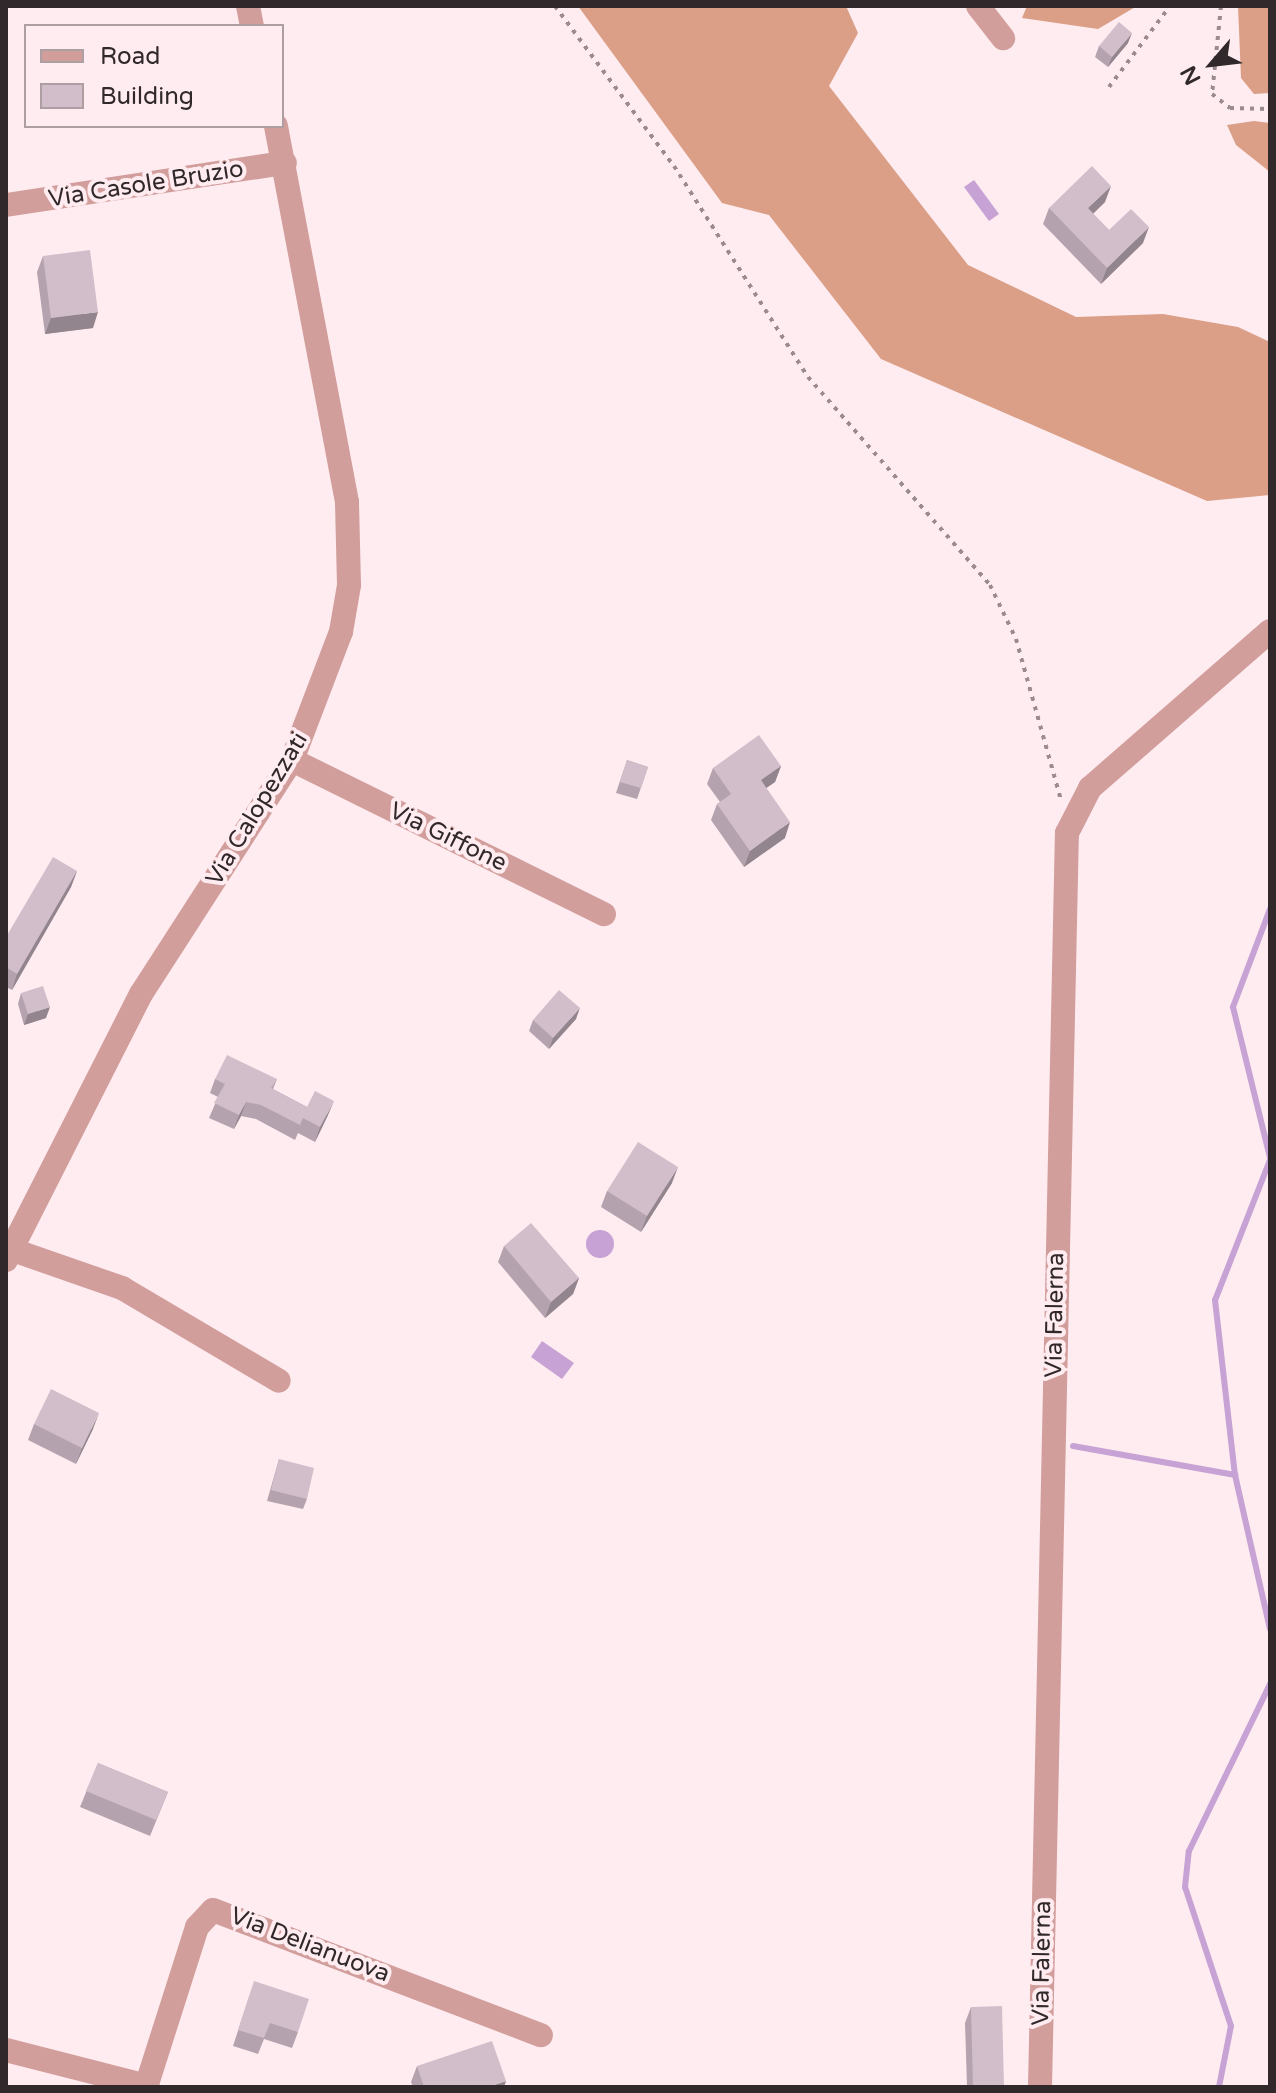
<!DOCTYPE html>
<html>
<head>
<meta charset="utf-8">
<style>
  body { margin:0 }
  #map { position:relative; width:1276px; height:2093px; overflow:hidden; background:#ffecf1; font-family:"Varela Round",sans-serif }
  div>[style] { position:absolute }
  .forest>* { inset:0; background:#db9e86 }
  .water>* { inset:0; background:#c7a2d4 }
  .round { border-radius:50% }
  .stream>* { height:6px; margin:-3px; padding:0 3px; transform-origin:3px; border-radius:3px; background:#c7a2d4 }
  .path>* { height:4px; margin-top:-2px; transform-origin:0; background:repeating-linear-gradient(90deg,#998b8f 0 4px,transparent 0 10px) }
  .minor>* { height:24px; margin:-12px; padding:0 12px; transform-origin:12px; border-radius:12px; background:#d29e9c }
  .wall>* { inset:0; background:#b4a3ae }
  .shaded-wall>* { inset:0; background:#92858d }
  .building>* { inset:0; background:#d1beca }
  span { translate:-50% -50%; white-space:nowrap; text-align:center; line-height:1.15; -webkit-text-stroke:8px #ffecf1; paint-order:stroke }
  .street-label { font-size:24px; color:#30282a }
  .frame { position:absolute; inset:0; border:8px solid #30282a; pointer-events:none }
  .legend { position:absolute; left:24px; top:24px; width:260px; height:104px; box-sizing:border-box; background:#ffecf1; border:2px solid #ac9ea1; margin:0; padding:10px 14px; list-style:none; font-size:24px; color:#30282a }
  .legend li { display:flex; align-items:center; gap:16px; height:40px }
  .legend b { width:40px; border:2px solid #ac9ea1 }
  .north { position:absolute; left:1172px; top:24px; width:80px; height:80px; -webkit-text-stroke:6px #ffecf1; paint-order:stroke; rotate:242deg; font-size:22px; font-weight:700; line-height:32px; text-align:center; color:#30282a }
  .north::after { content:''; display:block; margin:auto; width:28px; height:36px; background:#30282a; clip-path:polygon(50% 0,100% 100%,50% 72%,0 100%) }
</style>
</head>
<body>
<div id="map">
  <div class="forest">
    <i style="clip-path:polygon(578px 6px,846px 6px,858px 33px,829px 86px,968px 265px,1076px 317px,1163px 314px,1238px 327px,1270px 342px,1270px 495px,1207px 501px,881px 359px,769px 215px,722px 203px)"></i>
    <i style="clip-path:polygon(1027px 6px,1137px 6px,1098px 29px,1022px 18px)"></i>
    <i style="clip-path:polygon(1238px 6px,1270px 6px,1270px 93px,1254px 94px,1241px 78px)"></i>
    <i style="clip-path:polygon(1254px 121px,1270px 123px,1270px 172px,1236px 145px,1227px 125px)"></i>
  </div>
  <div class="water">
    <i style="clip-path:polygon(974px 180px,999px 214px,989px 221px,964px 187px)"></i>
    <i class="round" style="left:586px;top:1230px;width:28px;height:28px"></i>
    <i style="clip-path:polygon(542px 1341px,574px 1363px,562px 1379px,531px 1357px)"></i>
  </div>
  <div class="stream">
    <i style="left:1270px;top:909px;width:105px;rotate:110.7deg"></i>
    <i style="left:1233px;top:1007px;width:155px;rotate:76.2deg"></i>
    <i style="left:1270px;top:1160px;width:150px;rotate:111.4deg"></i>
    <i style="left:1215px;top:1300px;width:176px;rotate:83.5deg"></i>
    <i style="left:1235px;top:1475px;width:158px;rotate:77.2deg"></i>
    <i style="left:1073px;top:1446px;width:165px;rotate:10.1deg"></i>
    <i style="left:1219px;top:2087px;width:62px;rotate:-78.9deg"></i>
    <i style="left:1231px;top:2026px;width:146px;rotate:-108.3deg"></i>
    <i style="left:1185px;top:1887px;width:36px;rotate:-84deg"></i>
    <i style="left:1189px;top:1851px;width:186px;rotate:-64.1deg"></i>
  </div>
  <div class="path">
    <i style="left:555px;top:6px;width:199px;rotate:53.4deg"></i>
    <i style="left:674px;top:166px;width:250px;rotate:57.6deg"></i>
    <i style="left:808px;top:377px;width:276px;rotate:48.8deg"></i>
    <i style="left:990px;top:585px;width:60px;rotate:64.3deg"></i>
    <i style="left:1016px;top:639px;width:167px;rotate:74.4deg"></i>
    <i style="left:1221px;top:6px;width:88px;rotate:95.8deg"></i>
    <i style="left:1212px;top:94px;width:23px;rotate:38deg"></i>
    <i style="left:1230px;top:108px;width:40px;rotate:1.4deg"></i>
    <i style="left:1109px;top:87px;width:101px;rotate:-53deg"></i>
  </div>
  <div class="minor">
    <i style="left:248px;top:6px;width:20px;rotate:79deg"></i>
    <i style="left:978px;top:6px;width:41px;rotate:52deg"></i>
    <i style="left:6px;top:205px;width:282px;rotate:-8.6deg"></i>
    <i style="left:292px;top:760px;width:348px;rotate:26.3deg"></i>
    <i style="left:10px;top:1249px;width:119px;rotate:19.2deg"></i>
    <i style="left:122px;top:1288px;width:182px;rotate:30.6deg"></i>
    <i style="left:6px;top:1260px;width:298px;rotate:-63.1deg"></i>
    <i style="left:141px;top:994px;width:278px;rotate:-57.2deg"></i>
    <i style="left:292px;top:760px;width:137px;rotate:-69.1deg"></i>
    <i style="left:341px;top:632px;width:48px;rotate:-80.3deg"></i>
    <i style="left:349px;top:585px;width:83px;rotate:-91.4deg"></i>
    <i style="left:347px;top:502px;width:383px;rotate:-100.7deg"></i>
    <i style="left:6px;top:2050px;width:146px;rotate:14.3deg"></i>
    <i style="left:146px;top:2087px;width:168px;rotate:-72.3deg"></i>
    <i style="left:197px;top:1927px;width:23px;rotate:-47deg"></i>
    <i style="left:213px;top:1910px;width:351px;rotate:20.9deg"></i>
    <i style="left:1040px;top:2087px;width:1254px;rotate:-88.77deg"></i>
    <i style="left:1067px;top:833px;width:51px;rotate:-62.9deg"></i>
    <i style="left:1090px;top:788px;width:239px;rotate:-41.1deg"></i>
  </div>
  <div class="wall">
    <i style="clip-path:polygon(1128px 43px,1108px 67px,1095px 57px,1099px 46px)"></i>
    <i style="clip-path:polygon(1105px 202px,1093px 214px,1109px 230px,1143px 243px,1101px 284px,1043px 224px,1049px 208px)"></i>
    <i style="clip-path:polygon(43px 256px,93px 328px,45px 334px,37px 272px)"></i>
    <i style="clip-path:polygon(627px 760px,648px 767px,637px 799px,616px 793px)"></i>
    <i style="clip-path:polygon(781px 766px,775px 782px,766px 788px,785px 838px,744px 867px,711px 820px,717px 804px,720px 802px,707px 784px,713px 768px)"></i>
    <i style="clip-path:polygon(77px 871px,71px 887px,12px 990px,6px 987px,6px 937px)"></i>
    <i style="clip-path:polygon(21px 993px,46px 1018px,24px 1025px,18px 1004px)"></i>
    <i style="clip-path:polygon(576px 1019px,549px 1049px,529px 1031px,533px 1020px)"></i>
    <i style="clip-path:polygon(215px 1079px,277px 1079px,273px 1089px,307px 1107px,328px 1115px,315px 1142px,298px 1133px,295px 1140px,256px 1119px,241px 1116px,234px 1129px,209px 1118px,218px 1097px,210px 1093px)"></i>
    <i style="clip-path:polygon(672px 1183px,641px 1232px,601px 1207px,607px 1191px)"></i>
    <i style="clip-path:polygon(504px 1246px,579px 1278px,573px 1294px,545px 1318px,498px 1262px)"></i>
    <i style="clip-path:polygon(34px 1424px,93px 1429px,76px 1464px,28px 1440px)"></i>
    <i style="clip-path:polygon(279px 1459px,307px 1499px,303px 1509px,267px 1501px)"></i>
    <i style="clip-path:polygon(98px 1763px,168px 1792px,150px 1836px,80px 1807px)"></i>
    <i style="clip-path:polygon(249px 1997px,298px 2032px,292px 2048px,264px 2039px,258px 2054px,233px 2046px)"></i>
    <i style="clip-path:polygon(971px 2007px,1004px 2087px,967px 2087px,965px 2023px)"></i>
    <i style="clip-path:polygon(417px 2066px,504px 2087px,413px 2087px,411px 2082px)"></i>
  </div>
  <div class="shaded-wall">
    <i style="clip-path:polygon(1132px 33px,1128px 43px,1108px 67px,1112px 57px)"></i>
    <i style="clip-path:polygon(1111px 186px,1105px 202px,1082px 224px,1088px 208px)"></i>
    <i style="clip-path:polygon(1149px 227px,1143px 243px,1101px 284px,1107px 268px)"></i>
    <i style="clip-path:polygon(98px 312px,93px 328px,45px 334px,51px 318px)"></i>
    <i style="clip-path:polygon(781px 766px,775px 782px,755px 796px,761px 780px)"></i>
    <i style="clip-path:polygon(790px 822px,785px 838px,744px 867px,750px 851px)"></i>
    <i style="clip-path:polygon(77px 871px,71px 887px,12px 990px,17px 974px)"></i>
    <i style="clip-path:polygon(50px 1007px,46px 1018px,24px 1025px,28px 1014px)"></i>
    <i style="clip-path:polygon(580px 1008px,576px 1019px,549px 1049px,553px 1038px)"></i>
    <i style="clip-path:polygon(334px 1101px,328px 1115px,315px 1142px,320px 1127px)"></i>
    <i style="clip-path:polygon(246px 1102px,241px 1116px,234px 1129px,239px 1115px)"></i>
    <i style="clip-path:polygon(678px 1167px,672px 1183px,641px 1232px,647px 1216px)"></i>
    <i style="clip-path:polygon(579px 1278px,573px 1294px,545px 1318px,551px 1302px)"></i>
    <i style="clip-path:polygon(99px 1413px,93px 1429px,76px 1464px,82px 1448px)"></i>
    <i style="clip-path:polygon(506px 2081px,504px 2087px,488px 2087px)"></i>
  </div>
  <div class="building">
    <i style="clip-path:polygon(1119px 22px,1132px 33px,1112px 57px,1099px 46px)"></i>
    <i style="clip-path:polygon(1092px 166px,1111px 186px,1088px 208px,1109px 230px,1131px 209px,1149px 227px,1107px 268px,1049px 208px)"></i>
    <i style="clip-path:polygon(90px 250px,98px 312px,51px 318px,43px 256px)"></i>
    <i style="clip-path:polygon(759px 735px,781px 766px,761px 780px,790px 822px,750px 851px,717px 804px,731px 794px,713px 768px)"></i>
    <i style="clip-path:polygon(627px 760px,648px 767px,641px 788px,620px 782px)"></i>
    <i style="clip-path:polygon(53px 857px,77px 871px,17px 974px,6px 967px,6px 937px)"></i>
    <i style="clip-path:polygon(43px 986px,50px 1007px,28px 1014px,21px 993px)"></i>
    <i style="clip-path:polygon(559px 990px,580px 1008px,553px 1038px,533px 1020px)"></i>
    <i style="clip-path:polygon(227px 1055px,277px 1079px,271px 1088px,307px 1107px,315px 1091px,334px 1101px,320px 1127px,303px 1118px,300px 1125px,261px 1105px,246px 1102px,239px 1115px,214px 1103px,225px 1084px,215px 1079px)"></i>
    <i style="clip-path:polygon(638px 1142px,678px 1167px,647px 1216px,607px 1191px)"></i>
    <i style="clip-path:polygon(531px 1223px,579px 1278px,551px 1302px,504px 1246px)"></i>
    <i style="clip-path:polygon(51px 1389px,99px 1413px,82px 1448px,34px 1424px)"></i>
    <i style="clip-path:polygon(279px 1459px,314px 1468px,307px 1499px,271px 1490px)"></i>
    <i style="clip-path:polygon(98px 1763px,168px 1792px,156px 1820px,86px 1791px)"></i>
    <i style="clip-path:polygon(254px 1981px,309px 1999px,298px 2032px,270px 2023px,264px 2038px,238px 2030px)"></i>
    <i style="clip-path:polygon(1002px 2006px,1004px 2087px,973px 2087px,971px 2007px)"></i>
    <i style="clip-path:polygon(492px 2041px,506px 2081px,488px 2087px,424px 2087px,417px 2066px)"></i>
  </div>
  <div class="street-label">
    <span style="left:146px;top:184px;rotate:-9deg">Via Casole Bruzio</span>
    <span style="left:257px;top:809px;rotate:-59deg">Via Calopezzati</span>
    <span style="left:448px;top:837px;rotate:26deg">Via Giffone</span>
    <span style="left:1055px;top:1315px;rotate:-89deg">Via Falerna</span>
    <span style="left:310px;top:1945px;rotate:21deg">Via Delianuova</span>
    <span style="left:1042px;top:1963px;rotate:-89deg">Via Falerna</span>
  </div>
  <div class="frame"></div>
  <ul class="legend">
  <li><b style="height:10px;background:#d29e9c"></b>Road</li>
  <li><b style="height:22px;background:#d1beca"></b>Building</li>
  </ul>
  <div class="north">N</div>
</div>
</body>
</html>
